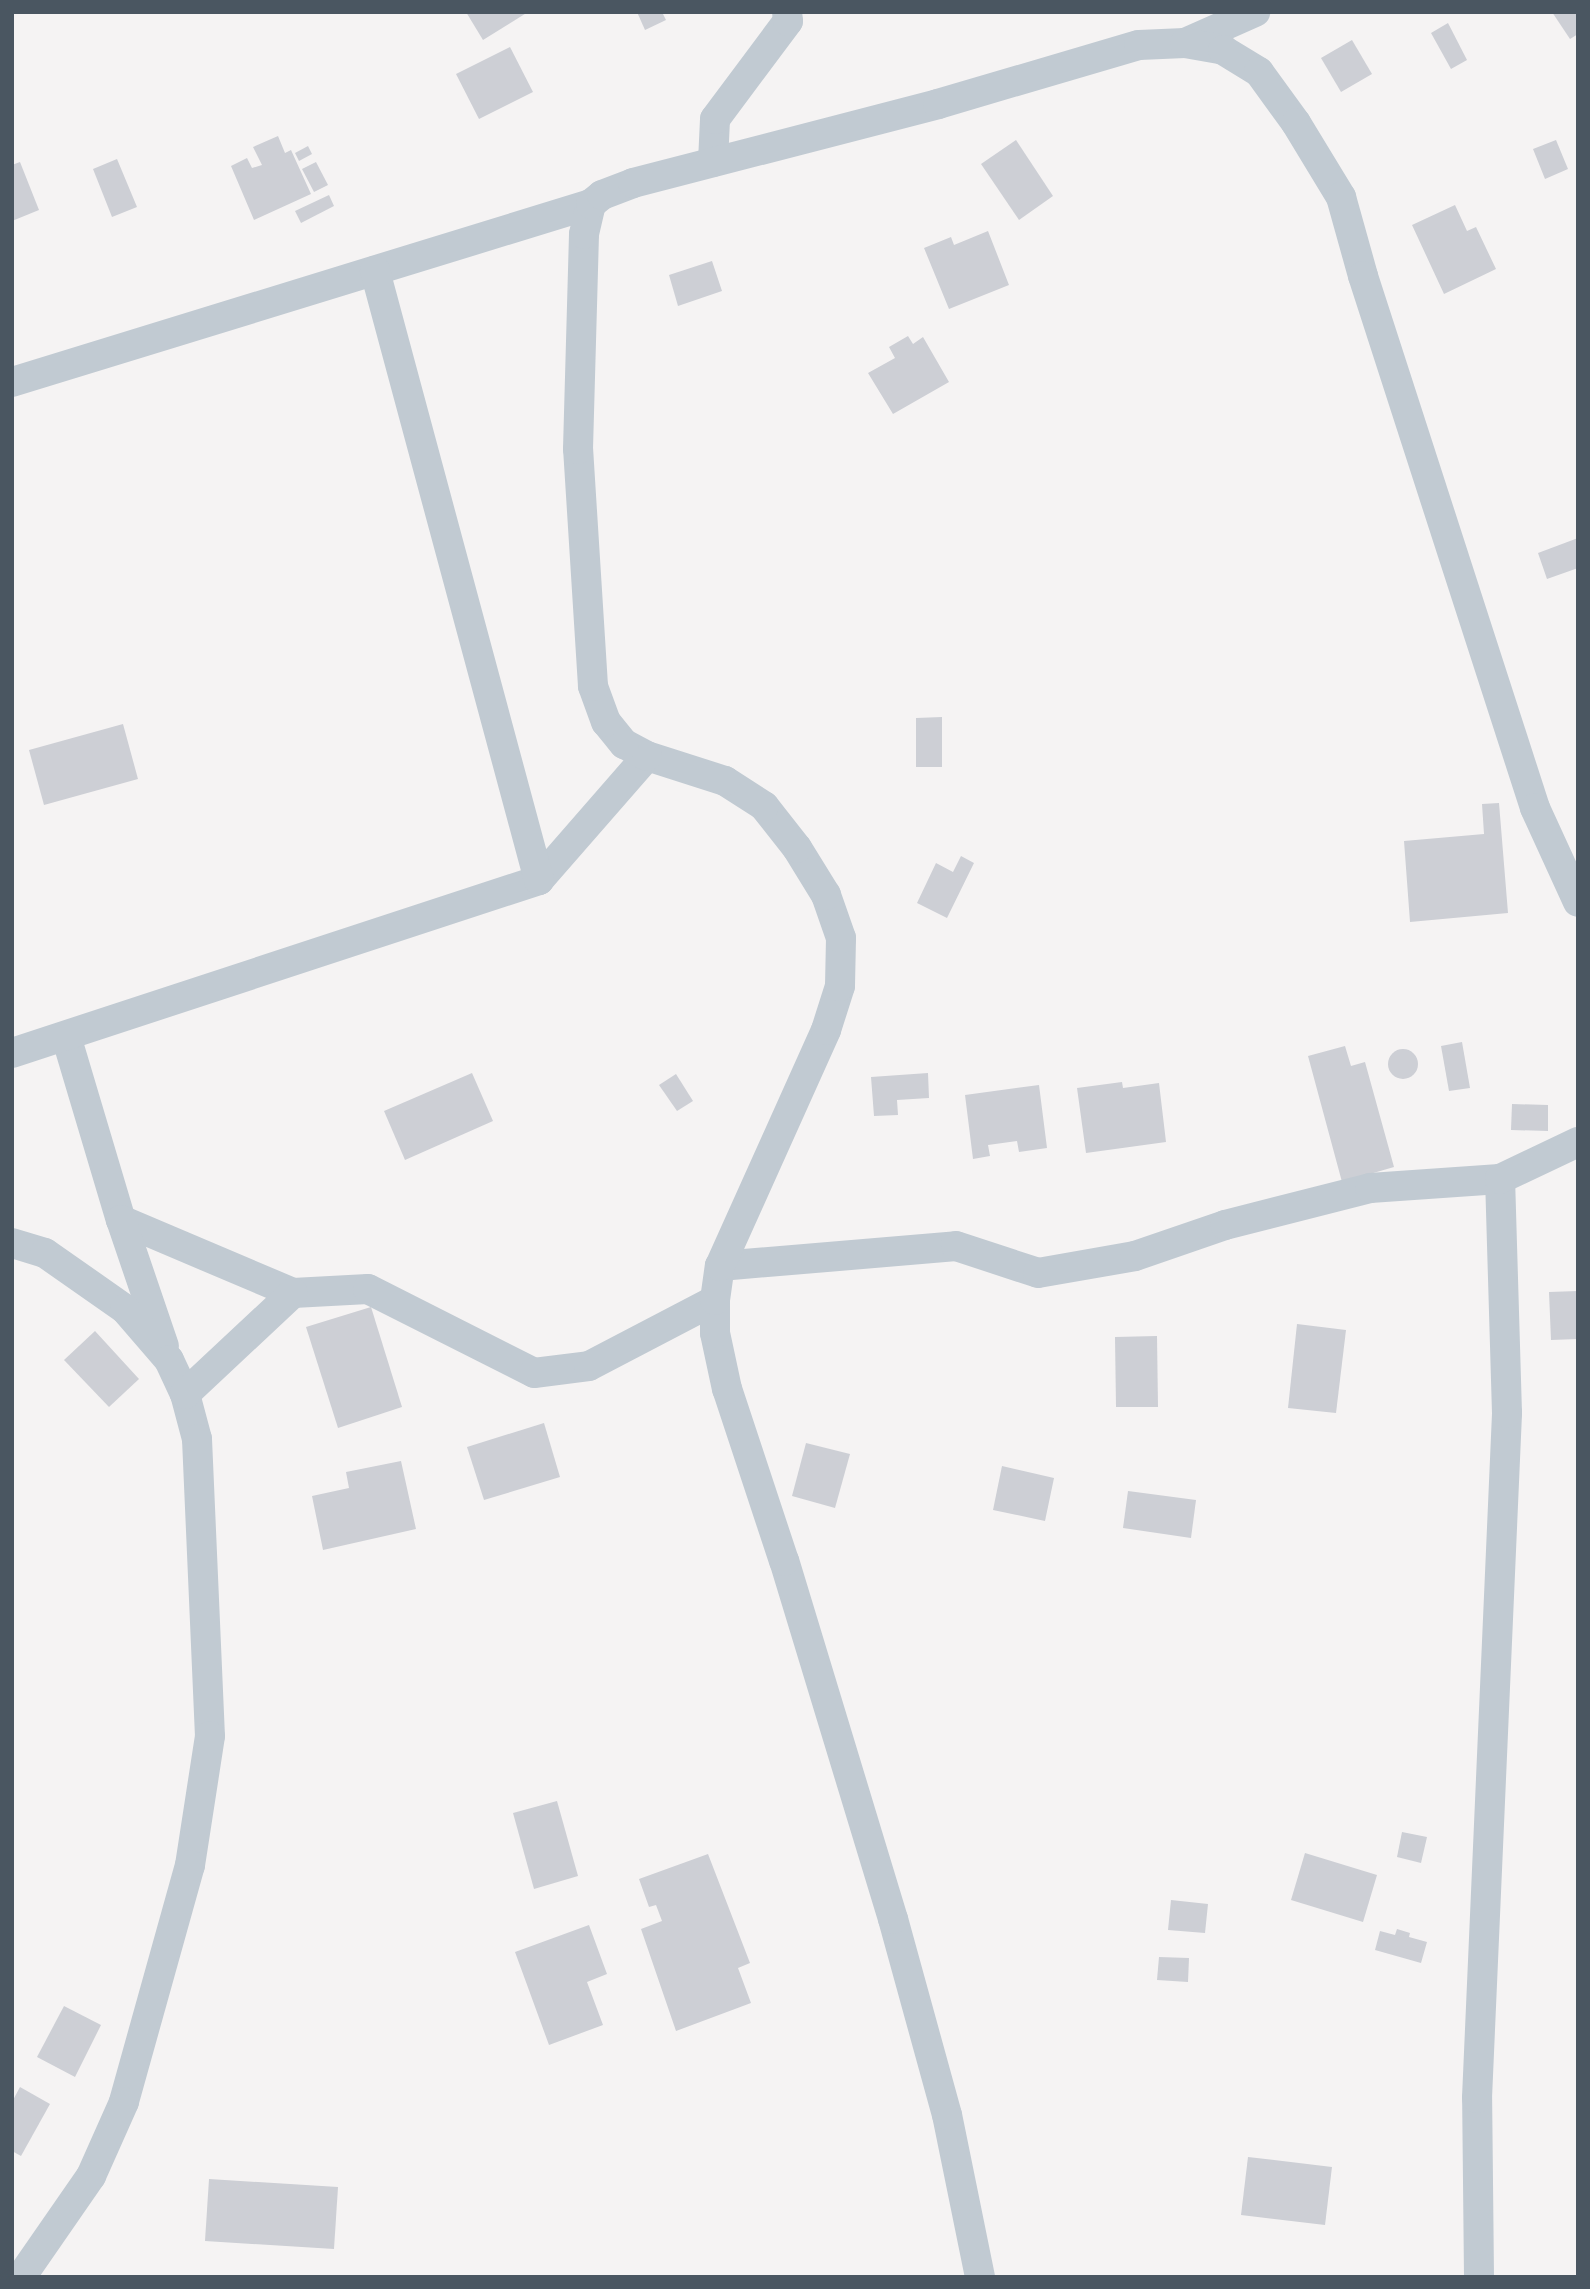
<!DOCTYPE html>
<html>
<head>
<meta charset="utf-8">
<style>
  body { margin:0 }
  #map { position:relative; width:1590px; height:2289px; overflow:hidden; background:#f5f3f3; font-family:"Fira Sans Condensed",sans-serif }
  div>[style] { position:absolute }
  .building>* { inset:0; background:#cdcfd5 }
  .round { border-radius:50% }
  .minor>* { height:30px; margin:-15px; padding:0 15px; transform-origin:15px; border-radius:15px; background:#c1cad2 }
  span { translate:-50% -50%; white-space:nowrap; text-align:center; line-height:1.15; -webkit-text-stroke:7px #fff; paint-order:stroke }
  .frame { position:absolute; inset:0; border:14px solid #4a5661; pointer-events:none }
</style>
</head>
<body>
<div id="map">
  <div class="building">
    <i style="clip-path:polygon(466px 12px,528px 12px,483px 40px)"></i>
    <i style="clip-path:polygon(637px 12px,662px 12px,666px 20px,645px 30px)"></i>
    <i style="clip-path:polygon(1552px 12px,1578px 12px,1578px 34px,1570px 39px)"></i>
    <i style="clip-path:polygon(1448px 23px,1467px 60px,1451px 69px,1431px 33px)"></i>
    <i style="clip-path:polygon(1352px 40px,1372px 74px,1341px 92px,1321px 58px)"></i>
    <i style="clip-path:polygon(510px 47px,533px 92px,479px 119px,456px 74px)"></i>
    <i style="clip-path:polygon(278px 136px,285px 153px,291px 150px,311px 194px,254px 220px,231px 166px,247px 158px,252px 168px,262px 165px,253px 147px)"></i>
    <i style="clip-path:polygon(1016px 140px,1053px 196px,1019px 220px,981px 164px)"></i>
    <i style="clip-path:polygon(1556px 140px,1568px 169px,1545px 179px,1533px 149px)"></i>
    <i style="clip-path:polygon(308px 146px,312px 154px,299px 161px,295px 153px)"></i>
    <i style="clip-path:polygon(117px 159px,137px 207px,112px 217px,93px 169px)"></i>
    <i style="clip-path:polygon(20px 162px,39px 210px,12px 221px,12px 165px)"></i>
    <i style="clip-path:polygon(316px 162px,328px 185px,314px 192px,302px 169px)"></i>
    <i style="clip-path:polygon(329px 195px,334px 206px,301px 223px,295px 211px)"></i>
    <i style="clip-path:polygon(1455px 205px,1467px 231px,1476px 227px,1496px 269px,1444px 294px,1412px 225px)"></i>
    <i style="clip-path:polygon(988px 231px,1009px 285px,949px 309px,924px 248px,951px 237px,954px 245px)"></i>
    <i style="clip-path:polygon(712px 261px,722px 291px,678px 306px,669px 275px)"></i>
    <i style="clip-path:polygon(908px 336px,913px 344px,923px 337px,949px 382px,893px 414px,868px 373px,895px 358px,889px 347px)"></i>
    <i style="clip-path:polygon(1578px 538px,1578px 568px,1547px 579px,1538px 553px)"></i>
    <i style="clip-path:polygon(942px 717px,942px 767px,916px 767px,916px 718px)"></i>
    <i style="clip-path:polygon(123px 724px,138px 779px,44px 805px,29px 750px)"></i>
    <i style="clip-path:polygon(1499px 803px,1508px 913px,1410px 922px,1404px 841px,1484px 834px,1482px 804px)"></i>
    <i style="clip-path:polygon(961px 856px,974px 863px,947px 918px,917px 903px,936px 863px,953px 872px)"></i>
    <i style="clip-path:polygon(1462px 1042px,1470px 1088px,1449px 1091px,1441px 1046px)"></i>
    <i style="clip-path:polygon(1345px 1046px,1351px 1066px,1365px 1062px,1394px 1167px,1342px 1182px,1308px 1056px)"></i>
    <i class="round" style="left:1388px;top:1049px;width:30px;height:30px"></i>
    <i style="clip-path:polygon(472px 1073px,493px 1121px,405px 1160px,384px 1111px)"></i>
    <i style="clip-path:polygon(928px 1073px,929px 1098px,897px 1100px,898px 1115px,874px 1116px,871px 1077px)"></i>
    <i style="clip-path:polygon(676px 1074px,693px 1101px,677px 1111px,659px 1085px)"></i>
    <i style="clip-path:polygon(1122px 1082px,1123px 1088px,1159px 1083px,1166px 1142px,1086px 1153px,1077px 1088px)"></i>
    <i style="clip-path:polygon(1039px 1085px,1047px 1148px,1019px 1152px,1017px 1141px,988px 1145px,990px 1156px,973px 1159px,965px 1095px)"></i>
    <i style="clip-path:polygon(1512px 1104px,1548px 1105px,1548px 1131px,1511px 1130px)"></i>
    <i style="clip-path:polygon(1578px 1291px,1578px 1339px,1551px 1340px,1549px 1292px)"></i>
    <i style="clip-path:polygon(371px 1307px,402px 1407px,338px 1428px,306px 1327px)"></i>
    <i style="clip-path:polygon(1297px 1324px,1346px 1330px,1336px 1413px,1288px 1408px)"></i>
    <i style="clip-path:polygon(95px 1331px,139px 1379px,109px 1407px,64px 1360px)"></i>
    <i style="clip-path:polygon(1157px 1336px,1158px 1407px,1116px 1407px,1115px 1337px)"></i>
    <i style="clip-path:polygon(544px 1423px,560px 1477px,484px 1500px,467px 1447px)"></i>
    <i style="clip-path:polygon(806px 1443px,850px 1454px,835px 1508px,792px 1496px)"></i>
    <i style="clip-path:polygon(401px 1461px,416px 1529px,323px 1550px,312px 1496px,349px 1488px,346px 1472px)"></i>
    <i style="clip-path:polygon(1002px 1466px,1054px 1478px,1045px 1521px,993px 1510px)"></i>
    <i style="clip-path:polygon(1128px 1491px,1196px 1500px,1191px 1538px,1123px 1528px)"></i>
    <i style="clip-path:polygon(557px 1801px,578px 1876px,534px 1889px,513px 1813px)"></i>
    <i style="clip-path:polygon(1402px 1832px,1427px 1837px,1421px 1863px,1397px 1857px)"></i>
    <i style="clip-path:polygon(1305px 1853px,1377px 1875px,1363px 1922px,1291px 1900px)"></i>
    <i style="clip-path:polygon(708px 1854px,750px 1963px,738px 1968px,751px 2003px,676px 2031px,641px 1929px,662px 1921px,656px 1905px,649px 1907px,639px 1879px)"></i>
    <i style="clip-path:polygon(1171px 1900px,1208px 1904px,1205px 1933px,1168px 1930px)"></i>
    <i style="clip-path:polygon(589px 1925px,607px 1974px,587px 1982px,603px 2025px,549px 2045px,515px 1952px)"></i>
    <i style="clip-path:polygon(1397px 1929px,1410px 1933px,1409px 1937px,1427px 1942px,1421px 1963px,1375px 1950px,1380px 1931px,1395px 1935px)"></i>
    <i style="clip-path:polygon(1159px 1957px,1189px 1958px,1188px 1982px,1157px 1980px)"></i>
    <i style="clip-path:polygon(64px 2006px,101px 2025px,75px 2077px,37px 2057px)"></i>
    <i style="clip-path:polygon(20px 2087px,50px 2104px,21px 2156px,12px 2151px,12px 2102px)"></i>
    <i style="clip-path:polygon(1248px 2157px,1332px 2167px,1325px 2225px,1241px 2215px)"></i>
    <i style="clip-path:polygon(209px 2179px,338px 2187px,334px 2249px,205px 2241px)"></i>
  </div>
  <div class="minor">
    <i style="left:1185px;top:43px;width:77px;rotate:-23.9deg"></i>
    <i style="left:713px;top:162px;width:43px;rotate:-87.3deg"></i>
    <i style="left:715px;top:119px;width:122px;rotate:-53.3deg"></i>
    <i style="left:788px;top:21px;width:9px;rotate:-96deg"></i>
    <i style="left:12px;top:382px;width:606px;rotate:-17.09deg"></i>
    <i style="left:539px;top:880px;width:164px;rotate:-48.9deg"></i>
    <i style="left:66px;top:1036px;width:192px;rotate:73.4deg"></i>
    <i style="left:121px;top:1220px;width:187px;rotate:23deg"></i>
    <i style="left:293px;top:1293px;width:75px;rotate:-3.1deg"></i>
    <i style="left:368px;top:1289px;width:186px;rotate:26.8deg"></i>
    <i style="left:534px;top:1373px;width:55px;rotate:-7.3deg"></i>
    <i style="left:589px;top:1366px;width:142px;rotate:-27.6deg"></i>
    <i style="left:12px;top:1053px;width:555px;rotate:-18.17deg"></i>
    <i style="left:539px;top:880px;width:631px;rotate:-105.07deg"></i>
    <i style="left:121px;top:1220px;width:133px;rotate:71.2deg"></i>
    <i style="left:12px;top:1243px;width:34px;rotate:17deg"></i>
    <i style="left:45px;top:1253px;width:98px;rotate:35deg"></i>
    <i style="left:125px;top:1309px;width:67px;rotate:49.2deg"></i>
    <i style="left:169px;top:1360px;width:38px;rotate:65deg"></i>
    <i style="left:185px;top:1394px;width:47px;rotate:75.1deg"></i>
    <i style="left:197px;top:1439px;width:297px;rotate:87.5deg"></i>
    <i style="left:210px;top:1736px;width:131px;rotate:98.8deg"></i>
    <i style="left:190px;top:1865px;width:246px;rotate:105.6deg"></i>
    <i style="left:124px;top:2102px;width:81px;rotate:114deg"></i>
    <i style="left:91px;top:2176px;width:123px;rotate:124.7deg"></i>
    <i style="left:720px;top:1266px;width:237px;rotate:-4.8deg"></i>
    <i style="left:956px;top:1246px;width:86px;rotate:18.2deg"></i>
    <i style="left:1038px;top:1273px;width:98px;rotate:-9.9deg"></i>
    <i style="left:1135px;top:1256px;width:95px;rotate:-19deg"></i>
    <i style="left:1225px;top:1225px;width:150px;rotate:-14.3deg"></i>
    <i style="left:1370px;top:1188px;width:130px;rotate:-4deg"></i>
    <i style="left:185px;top:1394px;width:148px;rotate:-43.1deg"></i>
    <i style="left:980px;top:2277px;width:165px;rotate:-101.5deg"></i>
    <i style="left:947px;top:2115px;width:203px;rotate:-105.4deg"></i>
    <i style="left:893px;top:1919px;width:374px;rotate:-106.9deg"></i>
    <i style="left:784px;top:1561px;width:181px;rotate:-108.3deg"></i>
    <i style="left:727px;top:1389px;width:57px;rotate:-102.1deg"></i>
    <i style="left:715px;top:1333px;width:33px;rotate:-90deg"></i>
    <i style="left:715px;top:1300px;width:34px;rotate:-82deg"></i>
    <i style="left:720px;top:1266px;width:259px;rotate:-65.8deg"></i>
    <i style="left:826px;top:1030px;width:46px;rotate:-72.3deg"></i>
    <i style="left:840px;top:986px;width:48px;rotate:-88.8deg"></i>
    <i style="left:841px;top:938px;width:46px;rotate:-109.2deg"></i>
    <i style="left:826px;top:895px;width:55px;rotate:-121.7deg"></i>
    <i style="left:797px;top:848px;width:53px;rotate:-128.2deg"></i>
    <i style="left:764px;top:806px;width:46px;rotate:-147.3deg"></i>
    <i style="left:725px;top:781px;width:82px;rotate:-162.2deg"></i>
    <i style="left:647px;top:756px;width:26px;rotate:-152deg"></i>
    <i style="left:624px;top:744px;width:28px;rotate:-129deg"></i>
    <i style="left:606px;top:722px;width:38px;rotate:-110deg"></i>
    <i style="left:593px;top:686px;width:237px;rotate:-93.6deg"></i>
    <i style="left:578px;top:449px;width:215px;rotate:-88.4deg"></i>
    <i style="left:584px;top:234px;width:31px;rotate:-77deg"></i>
    <i style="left:591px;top:204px;width:14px;rotate:-39deg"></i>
    <i style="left:602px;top:195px;width:33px;rotate:-21deg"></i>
    <i style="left:633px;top:183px;width:315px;rotate:-14.5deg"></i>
    <i style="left:938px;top:104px;width:209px;rotate:-16.4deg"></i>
    <i style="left:1139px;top:45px;width:46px;rotate:-2.5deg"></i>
    <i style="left:1185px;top:43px;width:39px;rotate:10deg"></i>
    <i style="left:1223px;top:50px;width:42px;rotate:31.4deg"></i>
    <i style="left:1259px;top:72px;width:63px;rotate:54deg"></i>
    <i style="left:1296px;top:123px;width:87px;rotate:58.7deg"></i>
    <i style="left:1341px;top:197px;width:82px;rotate:74.4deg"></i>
    <i style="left:1363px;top:276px;width:559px;rotate:72.08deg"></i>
    <i style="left:1535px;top:808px;width:103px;rotate:65.4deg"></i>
    <i style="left:1479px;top:2277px;width:179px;rotate:-90.6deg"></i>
    <i style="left:1477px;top:2098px;width:686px;rotate:-87.49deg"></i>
    <i style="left:1507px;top:1413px;width:234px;rotate:-91.7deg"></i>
    <i style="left:1500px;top:1179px;width:86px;rotate:-25.4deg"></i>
  </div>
  <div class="frame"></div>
</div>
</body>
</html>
